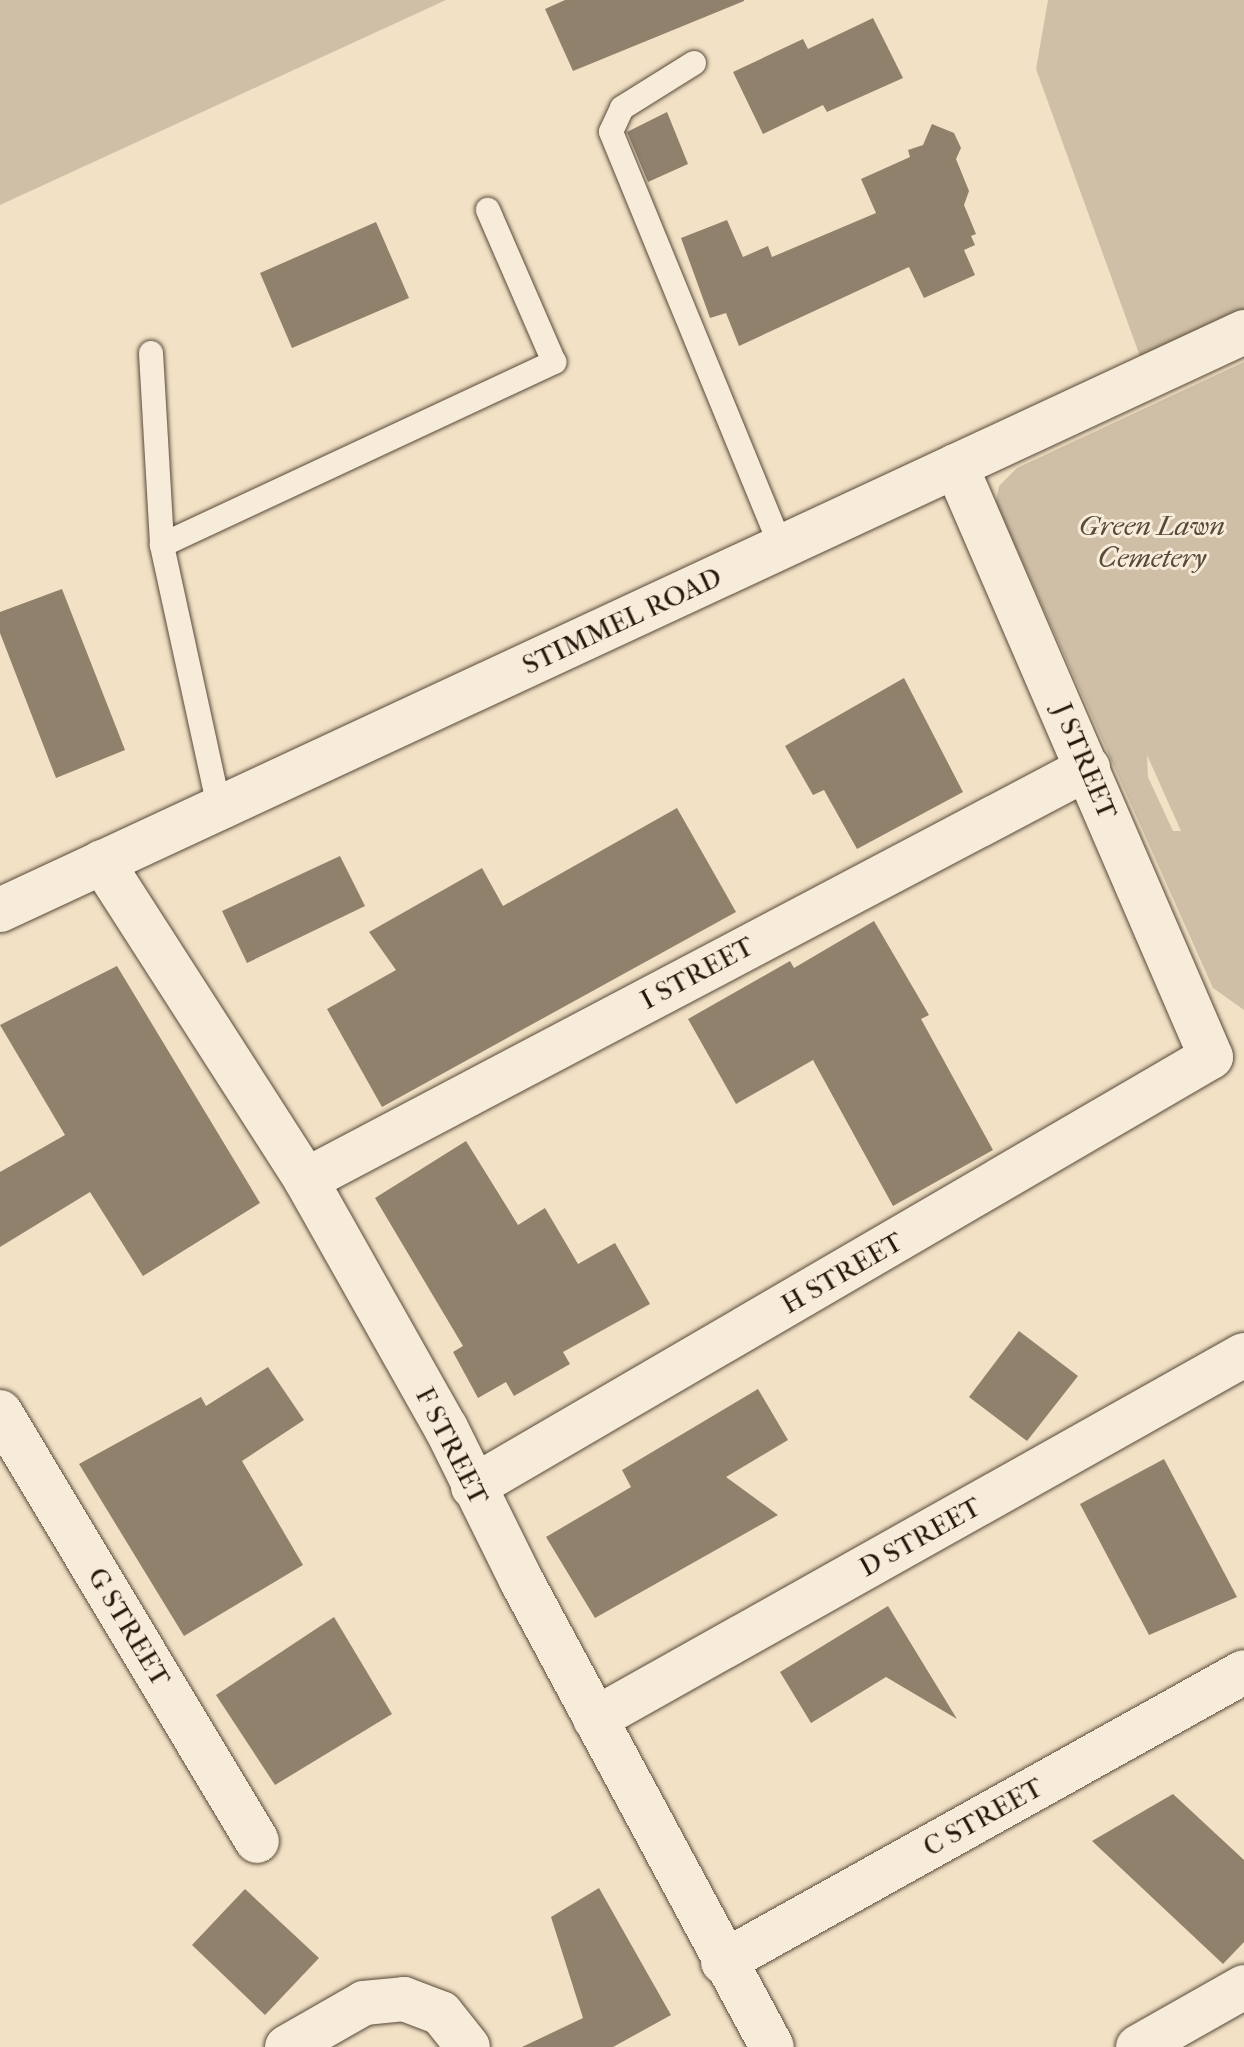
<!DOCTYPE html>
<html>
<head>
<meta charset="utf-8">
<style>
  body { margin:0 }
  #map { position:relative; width:1244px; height:2047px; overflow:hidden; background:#f2e1c5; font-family:"IM FELL French Canon",serif }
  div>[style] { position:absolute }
  .green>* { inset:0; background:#cfbfa6 }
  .building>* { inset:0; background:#90816c }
  .roads { filter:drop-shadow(0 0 2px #584a3a) drop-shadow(0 0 2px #584a3a) }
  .service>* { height:24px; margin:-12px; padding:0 12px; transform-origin:12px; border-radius:12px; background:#f7ecd9 }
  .minor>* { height:44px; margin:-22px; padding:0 22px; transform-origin:22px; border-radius:22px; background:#f7ecd9 }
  span { translate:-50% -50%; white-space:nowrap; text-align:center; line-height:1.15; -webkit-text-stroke:6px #f7ecd9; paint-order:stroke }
  .park-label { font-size:28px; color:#584a3a; font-style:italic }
  .street-label { font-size:28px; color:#25180c }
</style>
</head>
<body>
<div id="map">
  <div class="green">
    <i style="clip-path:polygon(0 0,446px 0,0 205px)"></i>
    <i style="clip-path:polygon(1048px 0,1244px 0,1244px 313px,1142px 362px,1036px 69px)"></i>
    <i style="clip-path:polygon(evenodd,1244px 362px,1244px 1010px,1213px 988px,996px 502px,999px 486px,1017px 468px,1244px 362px,1147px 755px,1181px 831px,1173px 831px,1148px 777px,1147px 755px)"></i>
  </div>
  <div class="building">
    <i style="clip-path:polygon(565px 0,744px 0,744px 1px,573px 71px,545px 9px)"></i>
    <i style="clip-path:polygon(873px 18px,903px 78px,827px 112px,823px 105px,763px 134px,733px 72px,803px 39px,808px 49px)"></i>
    <i style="clip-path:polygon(667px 112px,688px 164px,648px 182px,627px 132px)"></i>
    <i style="clip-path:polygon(932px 124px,954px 133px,961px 148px,956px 159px,969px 191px,964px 205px,976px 234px,971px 236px,975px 245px,964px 250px,975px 275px,924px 298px,909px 267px,739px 346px,726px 313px,710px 318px,681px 238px,727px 220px,743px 257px,768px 246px,772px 257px,876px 213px,861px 179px,910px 157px,908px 150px,923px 145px)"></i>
    <i style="clip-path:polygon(376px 222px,409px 298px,292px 348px,260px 273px)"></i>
    <i style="clip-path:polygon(62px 589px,125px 750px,56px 778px,0 633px,0 612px)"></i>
    <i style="clip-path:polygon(904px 678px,963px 792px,857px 849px,824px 790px,813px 795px,785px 746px)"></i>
    <i style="clip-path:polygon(677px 808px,736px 912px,382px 1107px,327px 1009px,396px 970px,369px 932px,482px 868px,503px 906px)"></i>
    <i style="clip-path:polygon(340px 856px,365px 906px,247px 963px,222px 911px)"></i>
    <i style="clip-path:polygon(874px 921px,929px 1015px,921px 1019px,993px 1150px,893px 1206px,813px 1060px,736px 1104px,688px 1019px,790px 961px,794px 968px)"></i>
    <i style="clip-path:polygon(117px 966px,260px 1203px,143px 1276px,90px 1192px,0 1247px,0 1172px,65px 1135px,0 1025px)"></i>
    <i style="clip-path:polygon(466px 1141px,518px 1225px,545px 1208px,578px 1264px,615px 1243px,650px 1304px,563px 1352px,570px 1364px,514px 1396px,506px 1382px,478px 1398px,453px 1352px,463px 1346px,375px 1198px)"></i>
    <i style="clip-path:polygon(1019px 1331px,1078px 1376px,1027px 1441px,969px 1397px)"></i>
    <i style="clip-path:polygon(268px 1367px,304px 1420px,242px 1461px,303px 1565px,184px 1636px,79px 1464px,201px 1397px,206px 1406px)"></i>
    <i style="clip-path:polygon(758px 1389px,788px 1440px,726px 1477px,778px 1515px,595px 1618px,546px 1537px,631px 1487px,622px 1470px)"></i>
    <i style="clip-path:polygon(1164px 1459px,1237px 1597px,1149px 1635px,1080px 1504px)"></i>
    <i style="clip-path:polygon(888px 1606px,957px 1719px,886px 1677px,811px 1723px,780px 1672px)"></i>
    <i style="clip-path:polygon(334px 1617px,392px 1714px,275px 1785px,216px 1695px)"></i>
    <i style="clip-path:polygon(1173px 1794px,1244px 1860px,1244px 1942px,1223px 1964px,1092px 1841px)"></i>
    <i style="clip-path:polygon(599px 1888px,671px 2015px,613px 2047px,522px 2047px,583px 2018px,551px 1917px)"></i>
    <i style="clip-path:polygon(245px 1889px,319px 1958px,265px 2015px,192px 1945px)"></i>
  </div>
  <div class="roads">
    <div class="service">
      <i style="left:694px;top:63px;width:85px;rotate:148deg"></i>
      <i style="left:622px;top:108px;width:26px;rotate:115deg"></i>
      <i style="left:611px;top:132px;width:448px;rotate:67.7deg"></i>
      <i style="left:151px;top:353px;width:192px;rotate:86.7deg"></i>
      <i style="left:219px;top:807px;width:268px;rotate:-102.3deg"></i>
      <i style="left:162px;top:545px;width:433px;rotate:-25deg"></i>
      <i style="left:554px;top:362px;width:166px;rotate:-113.5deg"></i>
    </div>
    <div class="minor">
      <i style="left:102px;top:862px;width:378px;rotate:57.3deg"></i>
      <i style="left:306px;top:1180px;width:285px;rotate:60.6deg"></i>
      <i style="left:446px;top:1428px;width:167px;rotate:63.7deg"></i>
      <i style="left:520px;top:1578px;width:532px;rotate:61.75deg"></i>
      <i style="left:0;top:910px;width:1372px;rotate:-24.92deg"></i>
      <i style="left:306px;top:1180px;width:884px;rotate:-27.78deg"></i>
      <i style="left:0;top:1412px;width:500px;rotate:59.08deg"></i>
      <i style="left:473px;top:1487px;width:854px;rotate:-30.23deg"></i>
      <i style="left:1211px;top:1057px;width:644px;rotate:-113.34deg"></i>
      <i style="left:595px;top:1719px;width:744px;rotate:-29.29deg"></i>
      <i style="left:723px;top:1962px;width:596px;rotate:-29.1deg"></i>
      <i style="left:287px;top:2047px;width:89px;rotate:-29.7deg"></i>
      <i style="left:364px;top:2003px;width:40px;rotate:-5.7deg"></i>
      <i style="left:404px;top:1999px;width:40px;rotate:21deg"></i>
      <i style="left:441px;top:2013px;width:43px;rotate:51.5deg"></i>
      <i style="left:1138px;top:2047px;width:122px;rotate:-29.5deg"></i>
    </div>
  </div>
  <div class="park-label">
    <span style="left:1152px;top:542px">Green Lawn<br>Cemetery</span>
  </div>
  <div class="street-label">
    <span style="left:622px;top:621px;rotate:-25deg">STIMMEL ROAD</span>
    <span style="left:1085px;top:761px;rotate:67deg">J STREET</span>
    <span style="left:697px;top:973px;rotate:-28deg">I STREET</span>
    <span style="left:842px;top:1273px;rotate:-30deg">H STREET</span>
    <span style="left:452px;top:1446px;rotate:63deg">F STREET</span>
    <span style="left:920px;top:1537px;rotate:-29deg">D STREET</span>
    <span style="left:129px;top:1627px;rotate:59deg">G STREET</span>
    <span style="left:983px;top:1817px;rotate:-29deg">C STREET</span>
  </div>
</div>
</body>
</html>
